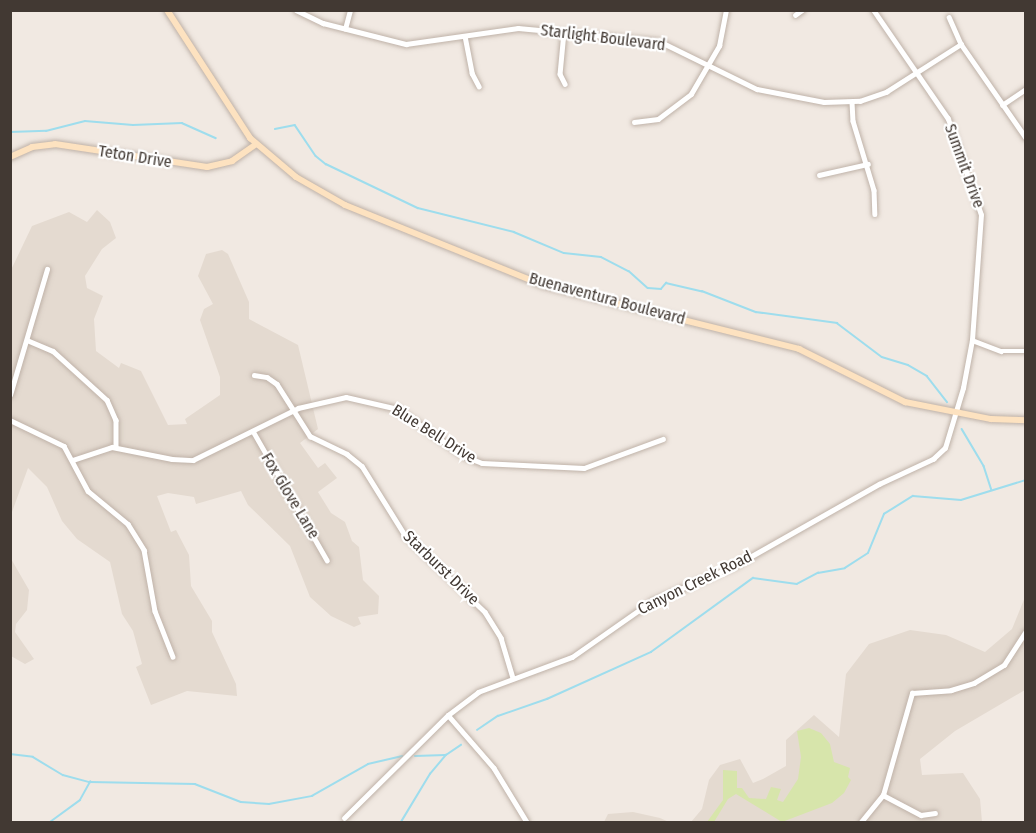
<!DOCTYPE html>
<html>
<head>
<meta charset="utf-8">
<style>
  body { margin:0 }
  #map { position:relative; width:1036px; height:833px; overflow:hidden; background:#f1e9e2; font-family:"Fira Sans Condensed",sans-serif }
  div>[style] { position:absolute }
  .residential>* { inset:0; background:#e4dad0 }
  .green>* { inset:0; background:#d7e5ab }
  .stream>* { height:1.5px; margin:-0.75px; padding:0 0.75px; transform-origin:0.75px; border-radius:0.75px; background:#9edded }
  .roads { filter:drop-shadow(0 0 2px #bfb2a8) drop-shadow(0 0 2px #bfb2a8) }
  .street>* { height:4.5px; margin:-2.25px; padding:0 2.25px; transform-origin:2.25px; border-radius:2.25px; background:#fff }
  .secondary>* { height:6px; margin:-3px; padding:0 3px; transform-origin:3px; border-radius:3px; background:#fde2c0 }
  span { translate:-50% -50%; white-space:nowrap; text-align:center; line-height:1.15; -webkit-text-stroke:4.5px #fff; paint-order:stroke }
  .street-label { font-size:16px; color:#423933 }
  .frame { position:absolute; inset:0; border:12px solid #423933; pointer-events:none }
</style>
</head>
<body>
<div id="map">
  <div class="residential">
    <i style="clip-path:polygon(97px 210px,110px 222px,116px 238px,102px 249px,85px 276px,87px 288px,103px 296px,94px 319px,96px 351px,119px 368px,121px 363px,141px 371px,168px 425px,187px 424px,185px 419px,220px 395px,220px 377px,200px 320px,204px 309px,213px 304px,198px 276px,206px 254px,222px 250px,228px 254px,249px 302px,249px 319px,298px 345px,318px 429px,300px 443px,318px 468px,325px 463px,337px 478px,318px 492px,331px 513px,345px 522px,352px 541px,359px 547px,363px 580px,379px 596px,378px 614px,358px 617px,361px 624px,354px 627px,331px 616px,310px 597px,290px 546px,248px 505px,241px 491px,196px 504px,194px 497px,168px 493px,157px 496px,171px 532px,176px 530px,189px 555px,191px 586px,212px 621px,212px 632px,236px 684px,237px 696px,187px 691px,151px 705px,136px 667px,142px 664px,133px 631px,122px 614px,110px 562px,77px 539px,62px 521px,47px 487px,28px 468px,12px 512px,11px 538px,11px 270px,32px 226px,69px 212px,87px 222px)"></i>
    <i style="clip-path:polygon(10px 557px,29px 590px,27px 610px,16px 624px,15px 632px,34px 659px,25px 664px,11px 656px)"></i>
    <i style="clip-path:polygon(1025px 597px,1025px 690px,955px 731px,920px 759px,922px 775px,963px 773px,980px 799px,982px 822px,691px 822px,702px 809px,709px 780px,720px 765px,740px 759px,753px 783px,763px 779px,786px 766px,786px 740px,814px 715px,839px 737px,846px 674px,869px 644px,910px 630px,946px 635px,985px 652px,1012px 629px)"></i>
    <i style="clip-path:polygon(633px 812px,660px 818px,669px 822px,604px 822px,608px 814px)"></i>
  </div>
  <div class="green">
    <i style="clip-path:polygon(809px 728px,821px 733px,830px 744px,834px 762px,850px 768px,848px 777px,851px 780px,844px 793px,832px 803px,782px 822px,736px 794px,728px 799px,714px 822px,707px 822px,723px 800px,723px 770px,737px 771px,737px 788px,742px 788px,749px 798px,766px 799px,771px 787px,781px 789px,777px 800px,783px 802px,798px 779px,801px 757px,797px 731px)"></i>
  </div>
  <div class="stream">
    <i style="left:275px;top:129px;width:20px;rotate:-11deg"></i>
    <i style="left:295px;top:125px;width:37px;rotate:56deg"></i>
    <i style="left:316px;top:156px;width:13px;rotate:39deg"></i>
    <i style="left:326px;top:164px;width:102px;rotate:25.6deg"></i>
    <i style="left:418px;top:208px;width:99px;rotate:14deg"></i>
    <i style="left:514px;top:232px;width:54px;rotate:22.8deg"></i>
    <i style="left:564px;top:253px;width:37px;rotate:6deg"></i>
    <i style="left:601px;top:257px;width:31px;rotate:27deg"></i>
    <i style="left:629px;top:271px;width:25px;rotate:42deg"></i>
    <i style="left:648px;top:288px;width:13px;rotate:4deg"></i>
    <i style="left:661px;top:289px;width:8px;rotate:-50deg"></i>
    <i style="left:666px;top:283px;width:37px;rotate:13deg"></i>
    <i style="left:702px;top:291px;width:58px;rotate:21.3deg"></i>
    <i style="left:756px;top:312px;width:82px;rotate:7.7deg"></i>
    <i style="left:837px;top:323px;width:56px;rotate:37.1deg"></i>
    <i style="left:882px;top:357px;width:27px;rotate:17deg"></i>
    <i style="left:908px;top:365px;width:22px;rotate:30deg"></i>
    <i style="left:927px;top:376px;width:33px;rotate:52deg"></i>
    <i style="left:10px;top:132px;width:36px;rotate:-2deg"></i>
    <i style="left:46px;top:131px;width:40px;rotate:-14.4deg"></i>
    <i style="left:85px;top:121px;width:48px;rotate:4.8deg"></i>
    <i style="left:133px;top:125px;width:49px;rotate:-2.3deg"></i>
    <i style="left:182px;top:123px;width:37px;rotate:24deg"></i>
    <i style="left:962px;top:429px;width:43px;rotate:59.3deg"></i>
    <i style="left:984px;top:466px;width:25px;rotate:72deg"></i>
    <i style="left:477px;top:730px;width:25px;rotate:-34deg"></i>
    <i style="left:498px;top:716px;width:52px;rotate:-19.1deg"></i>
    <i style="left:547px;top:699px;width:114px;rotate:-24.3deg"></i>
    <i style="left:651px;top:652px;width:126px;rotate:-36deg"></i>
    <i style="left:753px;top:578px;width:44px;rotate:7.8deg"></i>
    <i style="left:797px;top:584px;width:24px;rotate:-28deg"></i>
    <i style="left:818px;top:573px;width:27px;rotate:-10deg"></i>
    <i style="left:845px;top:568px;width:27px;rotate:-33deg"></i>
    <i style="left:868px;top:553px;width:42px;rotate:-67.7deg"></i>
    <i style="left:884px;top:514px;width:34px;rotate:-32deg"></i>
    <i style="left:913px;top:496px;width:48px;rotate:4.8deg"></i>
    <i style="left:961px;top:500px;width:68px;rotate:-17.1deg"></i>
    <i style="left:10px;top:754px;width:23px;rotate:7deg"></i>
    <i style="left:33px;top:757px;width:35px;rotate:31deg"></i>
    <i style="left:63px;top:775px;width:28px;rotate:15deg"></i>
    <i style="left:90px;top:782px;width:105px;rotate:1.1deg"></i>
    <i style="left:195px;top:784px;width:49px;rotate:21.4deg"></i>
    <i style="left:241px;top:802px;width:28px;rotate:4deg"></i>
    <i style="left:269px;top:804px;width:44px;rotate:-10.5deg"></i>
    <i style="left:312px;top:796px;width:64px;rotate:-29.7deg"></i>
    <i style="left:368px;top:764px;width:35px;rotate:-13deg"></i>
    <i style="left:415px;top:756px;width:30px;rotate:-2deg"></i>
    <i style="left:50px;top:822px;width:37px;rotate:-36deg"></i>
    <i style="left:80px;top:800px;width:21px;rotate:-61deg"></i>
    <i style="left:401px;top:822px;width:56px;rotate:-58.9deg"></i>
    <i style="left:430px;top:774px;width:25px;rotate:-50deg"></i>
    <i style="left:446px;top:755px;width:18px;rotate:-34deg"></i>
  </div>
  <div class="roads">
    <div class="street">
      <i style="left:296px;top:10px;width:30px;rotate:26deg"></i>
      <i style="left:323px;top:23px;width:86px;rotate:14.2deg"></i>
      <i style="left:406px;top:44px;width:113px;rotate:-8.1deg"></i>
      <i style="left:518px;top:28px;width:142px;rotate:5.3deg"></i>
      <i style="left:659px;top:41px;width:109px;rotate:26.1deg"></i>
      <i style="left:757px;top:89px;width:68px;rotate:11deg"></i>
      <i style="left:824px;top:102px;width:36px;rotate:-2deg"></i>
      <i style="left:860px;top:101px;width:28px;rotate:-19deg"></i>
      <i style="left:886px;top:92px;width:89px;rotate:-32.6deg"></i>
      <i style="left:795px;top:15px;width:9px;rotate:-36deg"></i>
      <i style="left:949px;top:17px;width:30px;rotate:66deg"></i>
      <i style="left:961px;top:44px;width:114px;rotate:55.3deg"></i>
      <i style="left:345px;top:29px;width:20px;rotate:-75deg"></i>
      <i style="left:564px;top:32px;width:42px;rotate:95.4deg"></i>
      <i style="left:560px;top:74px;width:11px;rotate:63deg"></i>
      <i style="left:465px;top:36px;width:38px;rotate:79deg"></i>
      <i style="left:472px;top:73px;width:15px;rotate:62deg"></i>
      <i style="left:852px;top:102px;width:19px;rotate:87deg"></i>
      <i style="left:853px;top:121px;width:72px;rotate:73.1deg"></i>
      <i style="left:874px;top:190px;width:24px;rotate:88deg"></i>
      <i style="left:1002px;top:105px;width:29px;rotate:-34deg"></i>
      <i style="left:634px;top:122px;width:24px;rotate:-7deg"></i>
      <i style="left:658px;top:119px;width:41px;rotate:-37.1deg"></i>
      <i style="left:691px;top:94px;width:56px;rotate:-59.7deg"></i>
      <i style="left:719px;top:46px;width:37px;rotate:-79deg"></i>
      <i style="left:819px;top:175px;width:50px;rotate:-12.7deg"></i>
      <i style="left:27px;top:340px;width:28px;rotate:23deg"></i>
      <i style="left:53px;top:351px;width:73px;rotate:42.2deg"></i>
      <i style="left:107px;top:400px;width:22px;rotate:66deg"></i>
      <i style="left:116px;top:420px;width:27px;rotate:90deg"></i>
      <i style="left:972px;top:340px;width:31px;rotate:21deg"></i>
      <i style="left:1001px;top:351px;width:25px"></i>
      <i style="left:254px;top:375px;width:13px;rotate:9deg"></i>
      <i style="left:267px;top:377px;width:12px;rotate:35deg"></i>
      <i style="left:277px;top:384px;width:62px;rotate:57.6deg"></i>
      <i style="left:310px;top:436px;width:41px;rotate:25.9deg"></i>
      <i style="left:347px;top:454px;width:19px;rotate:39deg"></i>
      <i style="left:362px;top:466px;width:81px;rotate:58.1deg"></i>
      <i style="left:405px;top:535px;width:111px;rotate:43.9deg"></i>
      <i style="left:485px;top:612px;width:31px;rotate:58deg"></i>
      <i style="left:501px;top:638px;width:42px;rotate:73.3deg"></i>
      <i style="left:10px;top:395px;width:131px;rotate:-73.6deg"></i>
      <i style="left:10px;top:420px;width:60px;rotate:25.7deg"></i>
      <i style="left:64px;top:446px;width:51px;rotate:61.9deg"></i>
      <i style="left:88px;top:491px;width:52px;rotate:39.5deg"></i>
      <i style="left:128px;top:524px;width:31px;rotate:58deg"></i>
      <i style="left:144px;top:550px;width:62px;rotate:79.8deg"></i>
      <i style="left:155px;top:611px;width:49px;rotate:68.6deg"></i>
      <i style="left:253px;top:431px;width:149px;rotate:60.2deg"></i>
      <i style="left:73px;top:460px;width:41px;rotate:-18.4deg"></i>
      <i style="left:112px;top:447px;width:61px;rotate:11.3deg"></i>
      <i style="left:172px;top:459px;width:21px;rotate:3deg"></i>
      <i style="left:193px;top:460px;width:117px;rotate:-26.3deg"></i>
      <i style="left:298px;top:408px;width:49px;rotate:-12.9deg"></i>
      <i style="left:346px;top:397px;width:53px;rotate:13deg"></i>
      <i style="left:398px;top:409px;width:81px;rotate:35.5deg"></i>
      <i style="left:464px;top:456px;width:19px;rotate:21deg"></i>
      <i style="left:482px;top:463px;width:102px;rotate:2.8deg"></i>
      <i style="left:584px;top:468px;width:84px;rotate:-20.2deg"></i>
      <i style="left:448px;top:715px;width:70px;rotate:49deg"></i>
      <i style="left:494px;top:768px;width:63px;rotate:58.6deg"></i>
      <i style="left:883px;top:795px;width:43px;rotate:27.8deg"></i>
      <i style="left:921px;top:815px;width:14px;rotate:-8deg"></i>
      <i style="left:344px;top:818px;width:146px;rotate:-44.7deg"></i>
      <i style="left:448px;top:715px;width:38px;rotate:-37deg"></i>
      <i style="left:478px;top:692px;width:100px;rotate:-20.4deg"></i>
      <i style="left:572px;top:657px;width:98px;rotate:-35deg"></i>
      <i style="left:652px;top:601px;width:89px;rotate:-23.1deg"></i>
      <i style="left:734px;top:566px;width:167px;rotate:-29.5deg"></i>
      <i style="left:879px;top:484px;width:60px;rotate:-24.8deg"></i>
      <i style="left:933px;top:459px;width:16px;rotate:-43deg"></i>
      <i style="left:945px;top:448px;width:63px;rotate:-73.3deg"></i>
      <i style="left:963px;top:388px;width:49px;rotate:-79.4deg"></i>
      <i style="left:972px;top:340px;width:125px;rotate:-85.9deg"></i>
      <i style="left:981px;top:215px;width:102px;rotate:-109deg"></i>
      <i style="left:948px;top:119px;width:132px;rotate:-124.5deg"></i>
      <i style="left:861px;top:822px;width:35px;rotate:-51deg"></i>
      <i style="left:883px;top:795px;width:106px;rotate:-74.1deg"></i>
      <i style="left:912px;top:693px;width:39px;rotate:-4deg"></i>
      <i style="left:951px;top:690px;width:24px;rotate:-17deg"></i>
      <i style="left:974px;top:683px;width:35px;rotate:-31deg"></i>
      <i style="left:1004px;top:665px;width:40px;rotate:-57.1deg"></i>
    </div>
    <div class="secondary">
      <i style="left:167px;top:10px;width:153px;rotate:57deg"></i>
      <i style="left:250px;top:138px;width:60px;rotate:40.3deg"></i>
      <i style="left:296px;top:177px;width:56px;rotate:29.7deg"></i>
      <i style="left:345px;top:205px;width:214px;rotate:22deg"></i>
      <i style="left:543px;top:285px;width:264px;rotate:14deg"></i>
      <i style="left:799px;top:349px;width:119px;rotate:26.6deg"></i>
      <i style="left:905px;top:402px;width:88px;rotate:11.2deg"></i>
      <i style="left:991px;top:419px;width:35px;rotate:2deg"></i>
      <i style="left:10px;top:157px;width:24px;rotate:-24deg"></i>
      <i style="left:32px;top:147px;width:23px;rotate:-7deg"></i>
      <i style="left:55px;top:144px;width:154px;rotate:8.6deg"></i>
      <i style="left:207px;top:167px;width:26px;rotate:-13deg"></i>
      <i style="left:232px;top:161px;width:29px;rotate:-35deg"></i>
    </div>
  </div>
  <div class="street-label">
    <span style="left:603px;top:38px;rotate:7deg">Starlight Boulevard</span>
    <span style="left:135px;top:157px;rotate:9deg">Teton Drive</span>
    <span style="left:964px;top:166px;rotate:70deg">Summit Drive</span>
    <span style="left:607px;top:299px;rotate:15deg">Buenaventura Boulevard</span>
    <span style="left:434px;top:434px;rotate:32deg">Blue Bell Drive</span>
    <span style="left:290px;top:496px;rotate:59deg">Fox Glove Lane</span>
    <span style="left:441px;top:568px;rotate:44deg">Starburst Drive</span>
    <span style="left:695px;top:583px;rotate:-26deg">Canyon Creek Road</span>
  </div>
  <div class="frame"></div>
</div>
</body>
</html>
